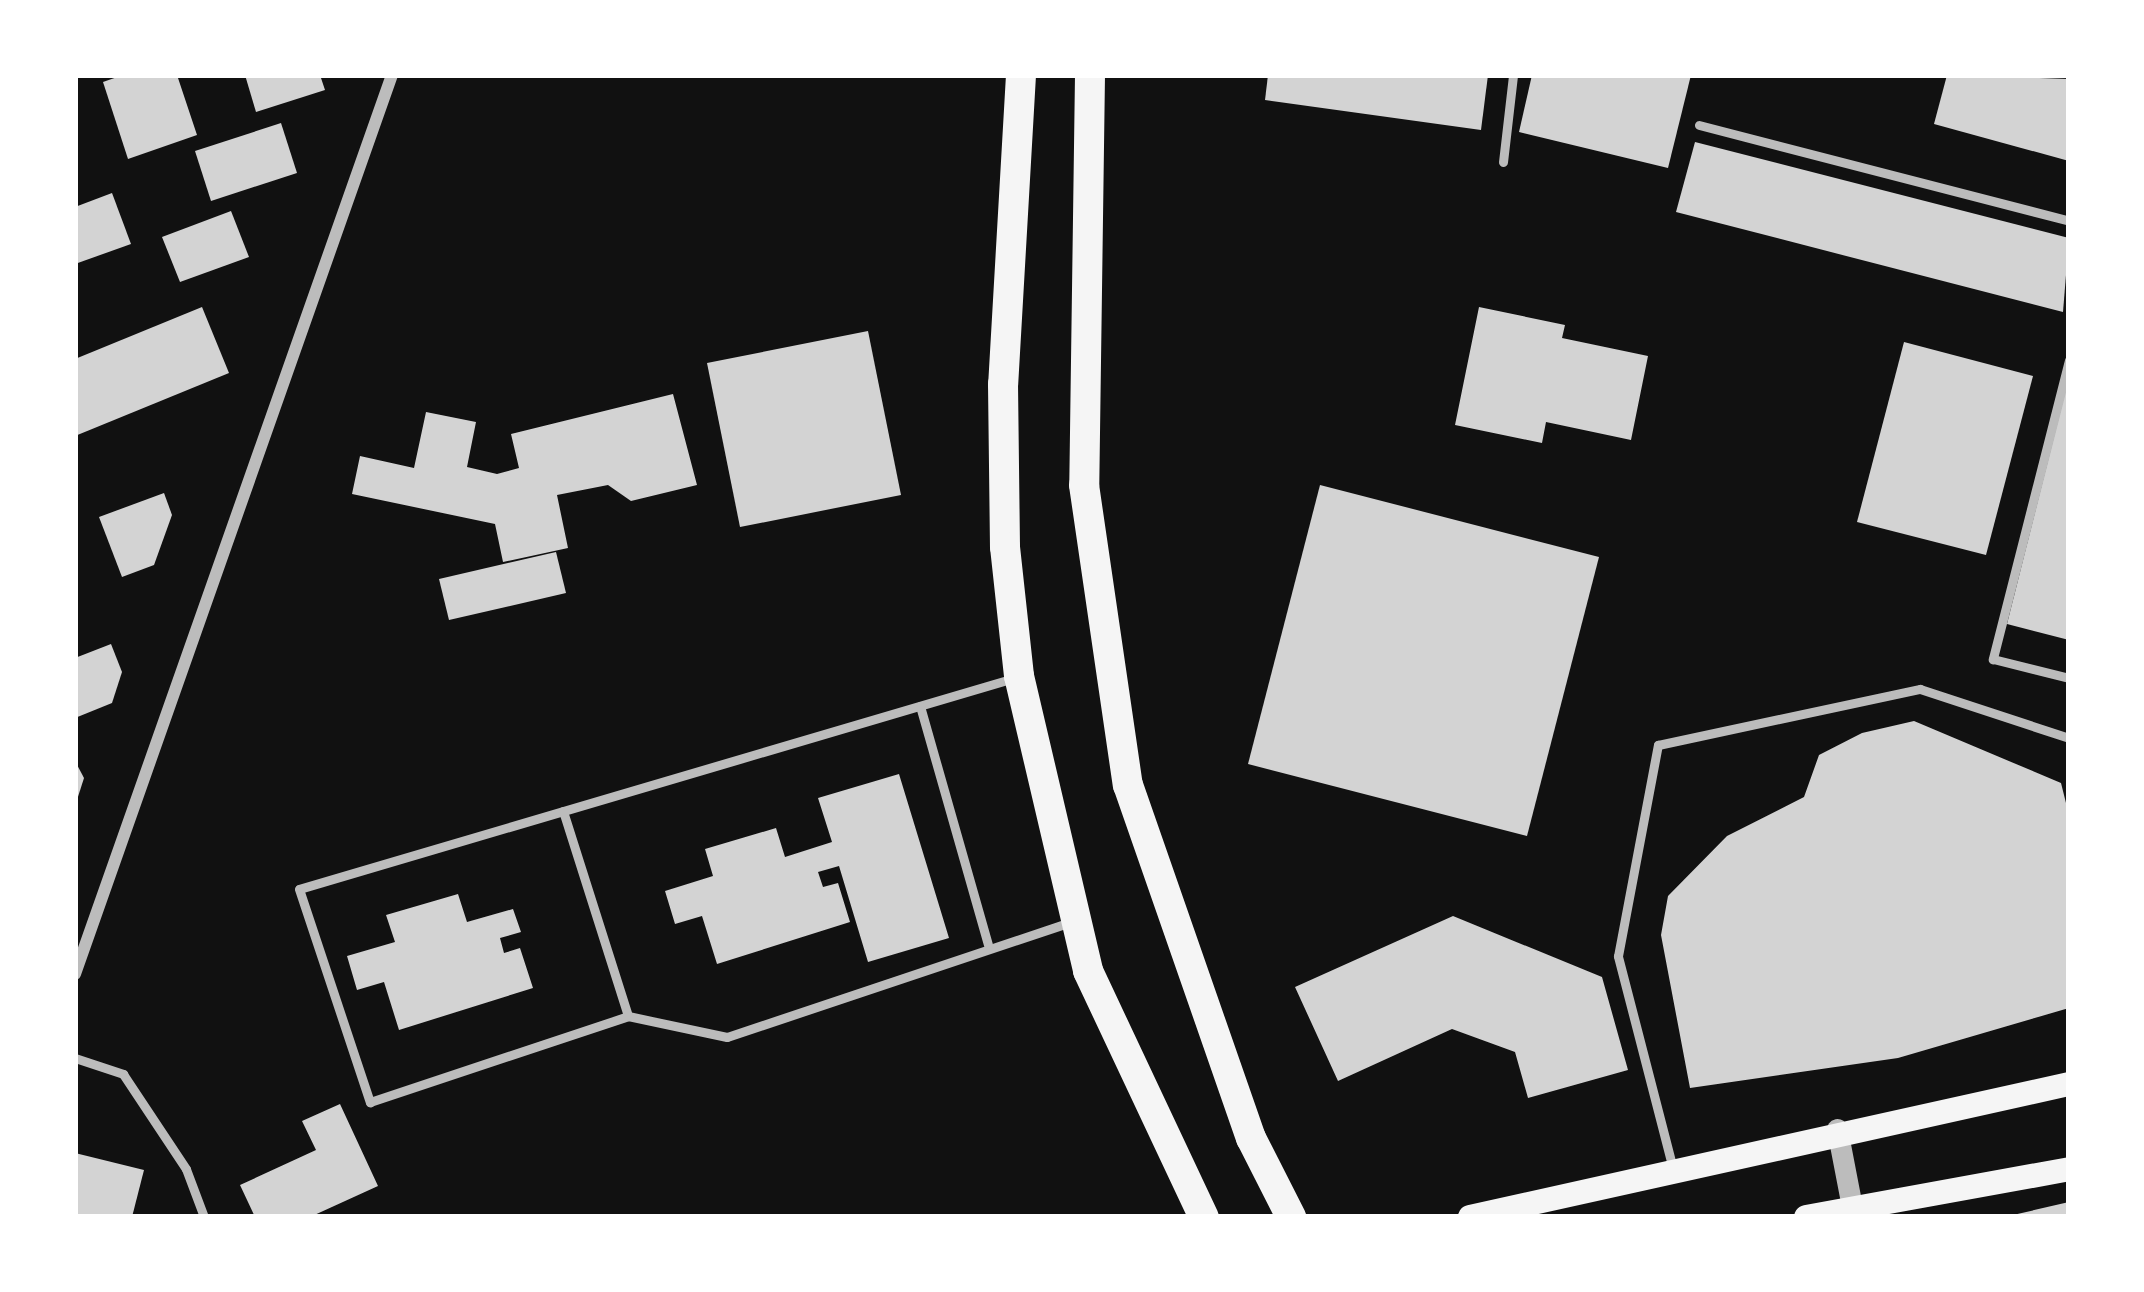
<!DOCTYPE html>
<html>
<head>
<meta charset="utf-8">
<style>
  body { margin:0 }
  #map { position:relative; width:2144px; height:1292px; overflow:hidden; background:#111; font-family:Ubuntu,sans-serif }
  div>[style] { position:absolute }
  .building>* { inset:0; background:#d3d3d3 }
  .service>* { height:9px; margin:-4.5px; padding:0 4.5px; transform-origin:4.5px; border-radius:4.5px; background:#bcbcbc }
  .minor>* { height:12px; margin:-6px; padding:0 6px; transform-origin:6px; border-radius:6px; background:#bcbcbc }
  .tertiary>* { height:21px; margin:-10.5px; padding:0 10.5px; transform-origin:10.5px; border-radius:10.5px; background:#bcbcbc }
  .secondary>* { height:24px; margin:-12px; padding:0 12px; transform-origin:12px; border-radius:12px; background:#f5f5f5 }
  .primary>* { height:30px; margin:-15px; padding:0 15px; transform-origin:15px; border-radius:15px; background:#f5f5f5 }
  span { translate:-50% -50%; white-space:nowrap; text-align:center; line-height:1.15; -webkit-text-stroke:9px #fff; paint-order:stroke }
  .frame { position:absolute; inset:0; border:78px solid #fff; pointer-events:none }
</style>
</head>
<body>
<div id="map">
  <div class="building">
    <i style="clip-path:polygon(123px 75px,177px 75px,197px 135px,128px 159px,103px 82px)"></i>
    <i style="clip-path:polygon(245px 75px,320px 75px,325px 90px,256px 112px)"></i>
    <i style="clip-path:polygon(1268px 75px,1488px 75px,1481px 130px,1265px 100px)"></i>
    <i style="clip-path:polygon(1532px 75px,1691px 75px,1668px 168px,1519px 132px)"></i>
    <i style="clip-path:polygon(1947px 75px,2069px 79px,2069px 161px,1934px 124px)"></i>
    <i style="clip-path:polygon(281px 123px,297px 173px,211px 201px,195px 151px)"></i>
    <i style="clip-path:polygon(1695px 142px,2069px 238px,2063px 312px,1676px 212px)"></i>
    <i style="clip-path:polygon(112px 193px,131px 244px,75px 264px,75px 207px)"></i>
    <i style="clip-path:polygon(231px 211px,249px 257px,180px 282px,162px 237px)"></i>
    <i style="clip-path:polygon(202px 307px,229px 373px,75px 436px,75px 359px)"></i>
    <i style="clip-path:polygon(1479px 307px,1565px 325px,1562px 338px,1648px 356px,1631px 440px,1546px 422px,1542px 443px,1455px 425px)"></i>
    <i style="clip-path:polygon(868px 331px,901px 495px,740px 527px,707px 363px)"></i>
    <i style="clip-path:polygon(1904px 342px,2033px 376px,1986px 555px,1857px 522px)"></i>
    <i style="clip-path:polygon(2067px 385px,2069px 386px,2069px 640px,2007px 624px)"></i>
    <i style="clip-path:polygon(673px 394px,697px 485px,631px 501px,608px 485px,557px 495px,568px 548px,503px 562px,495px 524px,352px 494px,360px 456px,414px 468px,426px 412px,476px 422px,467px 467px,497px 474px,519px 468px,511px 434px)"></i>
    <i style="clip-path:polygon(1320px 485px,1599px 557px,1527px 836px,1248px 764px)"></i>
    <i style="clip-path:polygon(164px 493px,172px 515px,154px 565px,122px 577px,99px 517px)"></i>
    <i style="clip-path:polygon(556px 552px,566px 593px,449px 620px,439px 579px)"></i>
    <i style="clip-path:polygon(111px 644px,122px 672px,112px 703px,75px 718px,75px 658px)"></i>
    <i style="clip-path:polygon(1914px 721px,2061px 783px,2069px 815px,2069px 1008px,1898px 1058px,1690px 1088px,1661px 935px,1668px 896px,1727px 836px,1804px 797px,1819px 755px,1862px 733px)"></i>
    <i style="clip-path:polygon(75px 761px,84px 778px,76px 803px,75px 803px)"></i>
    <i style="clip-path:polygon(899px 774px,949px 938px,868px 962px,839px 866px,818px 872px,823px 887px,838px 883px,850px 922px,717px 964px,702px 916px,675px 924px,665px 891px,713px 876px,705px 849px,776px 828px,785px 857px,832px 842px,818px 798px)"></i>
    <i style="clip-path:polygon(458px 894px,467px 922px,513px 909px,521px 932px,500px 938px,504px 953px,520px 948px,533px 988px,399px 1030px,384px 982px,357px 990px,347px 956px,395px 942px,386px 915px)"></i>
    <i style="clip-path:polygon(1453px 916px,1602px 977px,1628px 1070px,1528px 1098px,1515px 1052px,1452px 1029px,1338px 1081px,1295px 987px)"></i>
    <i style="clip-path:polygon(340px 1104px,378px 1186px,310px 1217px,255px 1217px,240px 1185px,316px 1150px,302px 1121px)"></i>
    <i style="clip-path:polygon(75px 1153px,144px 1170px,132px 1217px,75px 1217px)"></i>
    <i style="clip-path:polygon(2069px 1202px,2069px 1217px,2013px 1217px,2013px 1215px)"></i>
  </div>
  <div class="service">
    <i style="left:1699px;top:125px;width:382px;rotate:14.5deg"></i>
    <i style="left:1503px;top:162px;width:88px;rotate:-83.4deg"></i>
    <i style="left:2069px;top:360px;width:309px;rotate:104.3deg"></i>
    <i style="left:1993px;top:659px;width:78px;rotate:14deg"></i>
    <i style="left:1014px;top:678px;width:745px;rotate:163.56deg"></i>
    <i style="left:299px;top:889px;width:225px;rotate:71.6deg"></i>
    <i style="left:370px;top:1102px;width:272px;rotate:-18.4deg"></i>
    <i style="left:628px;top:1016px;width:101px;rotate:12deg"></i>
    <i style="left:727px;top:1037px;width:362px;rotate:-18.5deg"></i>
    <i style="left:920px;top:706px;width:248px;rotate:74.1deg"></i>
    <i style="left:563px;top:811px;width:215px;rotate:72.4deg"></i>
    <i style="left:75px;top:1058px;width:51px;rotate:18.4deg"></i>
    <i style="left:123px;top:1074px;width:114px;rotate:56.4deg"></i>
    <i style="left:186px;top:1169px;width:51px;rotate:69.4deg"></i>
    <i style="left:1673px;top:1169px;width:220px;rotate:-104.5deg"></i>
    <i style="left:1618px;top:956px;width:215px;rotate:-79.3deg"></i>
    <i style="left:1658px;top:745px;width:268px;rotate:-12.1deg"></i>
    <i style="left:1920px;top:689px;width:157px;rotate:18.2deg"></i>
  </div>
  <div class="minor">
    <i style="left:75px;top:974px;width:953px;rotate:-70.58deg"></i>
  </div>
  <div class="tertiary">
    <i style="left:1837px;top:1129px;width:90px;rotate:79.1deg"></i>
  </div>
  <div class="secondary">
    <i style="left:1470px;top:1217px;width:614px;rotate:-12.52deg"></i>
    <i style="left:1806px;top:1217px;width:267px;rotate:-10.3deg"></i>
  </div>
  <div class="primary">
    <i style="left:1021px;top:75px;width:310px;rotate:93.3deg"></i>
    <i style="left:1003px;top:384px;width:163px;rotate:89.3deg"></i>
    <i style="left:1005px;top:547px;width:130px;rotate:83.8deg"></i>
    <i style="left:1019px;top:676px;width:303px;rotate:76.8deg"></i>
    <i style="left:1088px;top:971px;width:272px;rotate:64.8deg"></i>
    <i style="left:1090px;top:75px;width:410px;rotate:90.8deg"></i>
    <i style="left:1084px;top:485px;width:303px;rotate:81.7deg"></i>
    <i style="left:1128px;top:785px;width:374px;rotate:70.8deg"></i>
    <i style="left:1251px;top:1138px;width:89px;rotate:63.1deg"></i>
  </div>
  <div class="frame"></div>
</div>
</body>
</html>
